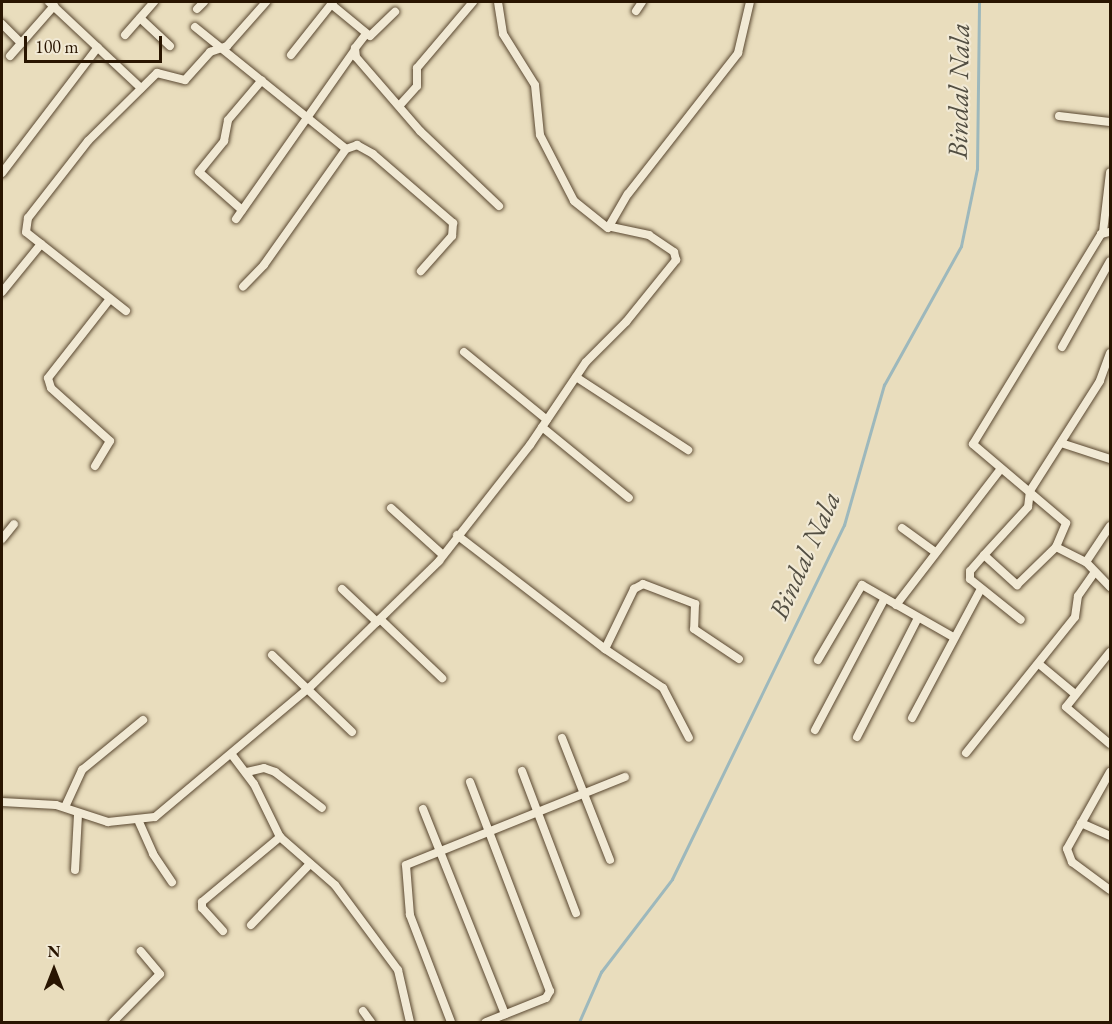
<!DOCTYPE html>
<html>
<head>
<meta charset="utf-8">
<style>
  body { margin:0 }
  #map { position:relative; width:1112px; height:1024px; overflow:hidden; background:#e9ddbd; font-family:"EB Garamond",serif }
  div>[style] { position:absolute }
  .stream>* { height:3px; margin:-1.5px; padding:0 1.5px; transform-origin:1.5px; border-radius:1.5px; background:#9db8bc }
  .roads { filter:drop-shadow(0 0 2px #594730) drop-shadow(0 0 2px #594730) }
  .street>* { height:8px; margin:-4px; padding:0 4px; transform-origin:4px; border-radius:4px; background:#f1e9d4 }
  span { translate:-50% -50%; white-space:nowrap; text-align:center; line-height:1.15; -webkit-text-stroke:4.5px #f1e9d4; paint-order:stroke }
  .water-label { font-size:28px; color:#524e42; font-style:italic }
  .frame { position:absolute; inset:0; border:3px solid #291501; pointer-events:none }
  .north { position:absolute; left:24px; top:940px; width:60px; height:60px; -webkit-text-stroke:4px #f1e9d4; paint-order:stroke; rotate:0deg; font-size:16px; font-weight:700; line-height:24px; text-align:center; color:#291501 }
  .north::after { content:''; display:block; margin:auto; width:21px; height:27px; background:#291501; clip-path:polygon(50% 0,100% 100%,50% 72%,0 100%) }
  .scale { position:absolute; left:24px; top:36px; width:138px; height:27px; box-sizing:border-box; border:3px solid #291501; border-top:0; padding-left:8px; font-size:18px; line-height:21px; white-space:nowrap; color:#291501; -webkit-text-stroke:4px #f1e9d4; paint-order:stroke }
</style>
</head>
<body>
<div id="map">
  <div class="stream">
    <i style="left:579px;top:1022px;width:55px;rotate:-66.3deg"></i>
    <i style="left:601px;top:972px;width:117px;rotate:-52.6deg"></i>
    <i style="left:672px;top:879px;width:394px;rotate:-64.1deg"></i>
    <i style="left:844px;top:525px;width:146px;rotate:-74.1deg"></i>
    <i style="left:884px;top:385px;width:159px;rotate:-61deg"></i>
    <i style="left:961px;top:246px;width:79px;rotate:-78.3deg"></i>
    <i style="left:977px;top:169px;width:167px;rotate:-89.3deg"></i>
  </div>
  <div class="roads">
    <div class="street">
      <i style="left:49px;top:2px;width:126px;rotate:43.1deg"></i>
      <i style="left:498px;top:2px;width:32px;rotate:81deg"></i>
      <i style="left:503px;top:34px;width:60px;rotate:57.9deg"></i>
      <i style="left:535px;top:85px;width:50px;rotate:84.3deg"></i>
      <i style="left:540px;top:135px;width:74px;rotate:62.7deg"></i>
      <i style="left:574px;top:201px;width:43px;rotate:38.5deg"></i>
      <i style="left:608px;top:228px;width:39px;rotate:-60deg"></i>
      <i style="left:628px;top:194px;width:179px;rotate:-52deg"></i>
      <i style="left:738px;top:53px;width:52px;rotate:-76.8deg"></i>
      <i style="left:331px;top:4px;width:50px;rotate:39.4deg"></i>
      <i style="left:370px;top:36px;width:35px;rotate:-44deg"></i>
      <i style="left:197px;top:9px;width:10px;rotate:-45deg"></i>
      <i style="left:636px;top:11px;width:11px;rotate:-56deg"></i>
      <i style="left:140px;top:18px;width:41px;rotate:43deg"></i>
      <i style="left:2px;top:24px;width:27px;rotate:45deg"></i>
      <i style="left:195px;top:27px;width:194px;rotate:38.9deg"></i>
      <i style="left:346px;top:149px;width:142px;rotate:125.3deg"></i>
      <i style="left:264px;top:265px;width:30px;rotate:134deg"></i>
      <i style="left:366px;top:34px;width:18px;rotate:128deg"></i>
      <i style="left:355px;top:48px;width:9px;rotate:84deg"></i>
      <i style="left:356px;top:57px;width:98px;rotate:49.1deg"></i>
      <i style="left:420px;top:131px;width:109px;rotate:43.5deg"></i>
      <i style="left:125px;top:35px;width:44px;rotate:-48.7deg"></i>
      <i style="left:291px;top:55px;width:68px;rotate:-51.6deg"></i>
      <i style="left:10px;top:56px;width:67px;rotate:-48.7deg"></i>
      <i style="left:400px;top:105px;width:25px;rotate:-48deg"></i>
      <i style="left:417px;top:86px;width:18px;rotate:-90deg"></i>
      <i style="left:417px;top:68px;width:87px;rotate:-49.7deg"></i>
      <i style="left:1059px;top:116px;width:51px;rotate:6.7deg"></i>
      <i style="left:346px;top:149px;width:12px;rotate:-20deg"></i>
      <i style="left:357px;top:145px;width:18px;rotate:29deg"></i>
      <i style="left:373px;top:154px;width:106px;rotate:40.8deg"></i>
      <i style="left:453px;top:223px;width:13px;rotate:94deg"></i>
      <i style="left:452px;top:236px;width:47px;rotate:131.5deg"></i>
      <i style="left:2px;top:173px;width:158px;rotate:-52.7deg"></i>
      <i style="left:242px;top:210px;width:57px;rotate:-138.5deg"></i>
      <i style="left:199px;top:172px;width:40px;rotate:-51deg"></i>
      <i style="left:224px;top:141px;width:21px;rotate:-79deg"></i>
      <i style="left:228px;top:120px;width:52px;rotate:-49.6deg"></i>
      <i style="left:236px;top:219px;width:205px;rotate:-54.9deg"></i>
      <i style="left:1103px;top:232px;width:60px;rotate:-83.3deg"></i>
      <i style="left:2px;top:292px;width:62px;rotate:-50.9deg"></i>
      <i style="left:126px;top:311px;width:127px;rotate:-141.7deg"></i>
      <i style="left:26px;top:232px;width:14px;rotate:-82deg"></i>
      <i style="left:28px;top:218px;width:98px;rotate:-52.1deg"></i>
      <i style="left:88px;top:141px;width:97px;rotate:-44.6deg"></i>
      <i style="left:157px;top:73px;width:29px;rotate:14deg"></i>
      <i style="left:185px;top:80px;width:38px;rotate:-48deg"></i>
      <i style="left:210px;top:52px;width:18px;rotate:-19deg"></i>
      <i style="left:227px;top:46px;width:59px;rotate:-48.4deg"></i>
      <i style="left:1062px;top:347px;width:98px;rotate:-60.8deg"></i>
      <i style="left:464px;top:352px;width:107px;rotate:39.3deg"></i>
      <i style="left:1110px;top:353px;width:30px;rotate:110deg"></i>
      <i style="left:1100px;top:381px;width:130px;rotate:122.5deg"></i>
      <i style="left:1030px;top:491px;width:16px;rotate:97deg"></i>
      <i style="left:1028px;top:507px;width:65px;rotate:132.5deg"></i>
      <i style="left:984px;top:555px;width:45px;rotate:42.3deg"></i>
      <i style="left:1017px;top:585px;width:54px;rotate:-44.3deg"></i>
      <i style="left:1056px;top:547px;width:34px;rotate:27deg"></i>
      <i style="left:1086px;top:562px;width:35px;rotate:46deg"></i>
      <i style="left:576px;top:377px;width:134px;rotate:33.1deg"></i>
      <i style="left:542px;top:427px;width:112px;rotate:39.2deg"></i>
      <i style="left:1061px;top:443px;width:52px;rotate:18.1deg"></i>
      <i style="left:95px;top:466px;width:29px;rotate:-59deg"></i>
      <i style="left:110px;top:441px;width:79px;rotate:-138.1deg"></i>
      <i style="left:51px;top:388px;width:10px;rotate:-107deg"></i>
      <i style="left:48px;top:378px;width:100px;rotate:-51.9deg"></i>
      <i style="left:391px;top:508px;width:70px;rotate:42.1deg"></i>
      <i style="left:902px;top:528px;width:41px;rotate:36deg"></i>
      <i style="left:457px;top:535px;width:187px;rotate:37.6deg"></i>
      <i style="left:605px;top:649px;width:70px;rotate:33.9deg"></i>
      <i style="left:663px;top:688px;width:56px;rotate:62.5deg"></i>
      <i style="left:2px;top:539px;width:19px;rotate:-51deg"></i>
      <i style="left:1056px;top:547px;width:26px;rotate:-67deg"></i>
      <i style="left:1066px;top:523px;width:122px;rotate:-139.7deg"></i>
      <i style="left:973px;top:444px;width:246px;rotate:-58.6deg"></i>
      <i style="left:1101px;top:234px;width:9px;rotate:-13deg"></i>
      <i style="left:984px;top:555px;width:21px;rotate:131deg"></i>
      <i style="left:970px;top:571px;width:8px;rotate:90deg"></i>
      <i style="left:970px;top:579px;width:65px;rotate:38.8deg"></i>
      <i style="left:1086px;top:562px;width:43px;rotate:-56.3deg"></i>
      <i style="left:342px;top:589px;width:48px;rotate:43.3deg"></i>
      <i style="left:896px;top:605px;width:170px;rotate:-52.4deg"></i>
      <i style="left:380px;top:619px;width:86px;rotate:43.6deg"></i>
      <i style="left:605px;top:649px;width:67px;rotate:-64.2deg"></i>
      <i style="left:634px;top:589px;width:10px;rotate:-29deg"></i>
      <i style="left:643px;top:584px;width:56px;rotate:21deg"></i>
      <i style="left:695px;top:604px;width:25px;rotate:92deg"></i>
      <i style="left:694px;top:629px;width:54px;rotate:33.7deg"></i>
      <i style="left:1110px;top:652px;width:70px;rotate:128.7deg"></i>
      <i style="left:1066px;top:707px;width:57px;rotate:40.1deg"></i>
      <i style="left:272px;top:655px;width:111px;rotate:43.9deg"></i>
      <i style="left:818px;top:660px;width:87px;rotate:-59.6deg"></i>
      <i style="left:862px;top:585px;width:105px;rotate:29.7deg"></i>
      <i style="left:1039px;top:664px;width:47px;rotate:39.8deg"></i>
      <i style="left:912px;top:718px;width:146px;rotate:-61.9deg"></i>
      <i style="left:815px;top:730px;width:149px;rotate:-62.1deg"></i>
      <i style="left:857px;top:737px;width:134px;rotate:-62.9deg"></i>
      <i style="left:562px;top:738px;width:131px;rotate:68.5deg"></i>
      <i style="left:966px;top:753px;width:174px;rotate:-51.3deg"></i>
      <i style="left:1075px;top:617px;width:21px;rotate:-82deg"></i>
      <i style="left:1078px;top:596px;width:29px;rotate:-55deg"></i>
      <i style="left:232px;top:755px;width:36px;rotate:53deg"></i>
      <i style="left:254px;top:784px;width:59px;rotate:63.9deg"></i>
      <i style="left:280px;top:837px;width:73px;rotate:41.1deg"></i>
      <i style="left:335px;top:885px;width:106px;rotate:53.5deg"></i>
      <i style="left:398px;top:970px;width:53px;rotate:77deg"></i>
      <i style="left:522px;top:771px;width:152px;rotate:69.2deg"></i>
      <i style="left:247px;top:772px;width:17px;rotate:-13deg"></i>
      <i style="left:264px;top:768px;width:12px;rotate:20deg"></i>
      <i style="left:275px;top:772px;width:59px;rotate:37.5deg"></i>
      <i style="left:1110px;top:772px;width:88px;rotate:119.2deg"></i>
      <i style="left:1067px;top:849px;width:14px;rotate:69deg"></i>
      <i style="left:1072px;top:862px;width:47px;rotate:36.4deg"></i>
      <i style="left:470px;top:782px;width:224px;rotate:69.1deg"></i>
      <i style="left:550px;top:991px;width:8px;rotate:120deg"></i>
      <i style="left:546px;top:998px;width:65px;rotate:158.2deg"></i>
      <i style="left:2px;top:802px;width:54px;rotate:3.2deg"></i>
      <i style="left:56px;top:805px;width:55px;rotate:18.1deg"></i>
      <i style="left:108px;top:822px;width:47px;rotate:-6.1deg"></i>
      <i style="left:155px;top:817px;width:201px;rotate:-40deg"></i>
      <i style="left:309px;top:688px;width:182px;rotate:-44.3deg"></i>
      <i style="left:439px;top:561px;width:147px;rotate:-51.9deg"></i>
      <i style="left:530px;top:445px;width:100px;rotate:-56deg"></i>
      <i style="left:586px;top:362px;width:57px;rotate:-45deg"></i>
      <i style="left:626px;top:322px;width:80px;rotate:-51.1deg"></i>
      <i style="left:676px;top:260px;width:8px;rotate:-104deg"></i>
      <i style="left:674px;top:252px;width:30px;rotate:-146deg"></i>
      <i style="left:649px;top:235px;width:39px;rotate:-168deg"></i>
      <i style="left:65px;top:807px;width:41px;rotate:-65.3deg"></i>
      <i style="left:82px;top:770px;width:79px;rotate:-39.3deg"></i>
      <i style="left:423px;top:809px;width:221px;rotate:68.2deg"></i>
      <i style="left:139px;top:822px;width:35px;rotate:66deg"></i>
      <i style="left:153px;top:854px;width:34px;rotate:56deg"></i>
      <i style="left:1081px;top:823px;width:32px;rotate:24deg"></i>
      <i style="left:75px;top:870px;width:56px;rotate:-86.9deg"></i>
      <i style="left:251px;top:925px;width:85px;rotate:-46deg"></i>
      <i style="left:223px;top:931px;width:31px;rotate:-132deg"></i>
      <i style="left:202px;top:908px;width:6px;rotate:-90deg"></i>
      <i style="left:202px;top:902px;width:102px;rotate:-39.8deg"></i>
      <i style="left:363px;top:1011px;width:14px;rotate:54deg"></i>
      <i style="left:113px;top:1022px;width:67px;rotate:-45.6deg"></i>
      <i style="left:160px;top:974px;width:30px;rotate:-130deg"></i>
      <i style="left:451px;top:1022px;width:115px;rotate:-111deg"></i>
      <i style="left:410px;top:915px;width:50px;rotate:-94.6deg"></i>
      <i style="left:406px;top:865px;width:236px;rotate:-21.9deg"></i>
    </div>
  </div>
  <div class="water-label">
    <span style="left:958px;top:91px;rotate:-89deg">Bindal Nala</span>
    <span style="left:804px;top:555px;rotate:-66deg">Bindal Nala</span>
  </div>
  <div class="frame"></div>
  <div class="north">N</div>
  <div class="scale">100 m</div>
</div>
</body>
</html>
